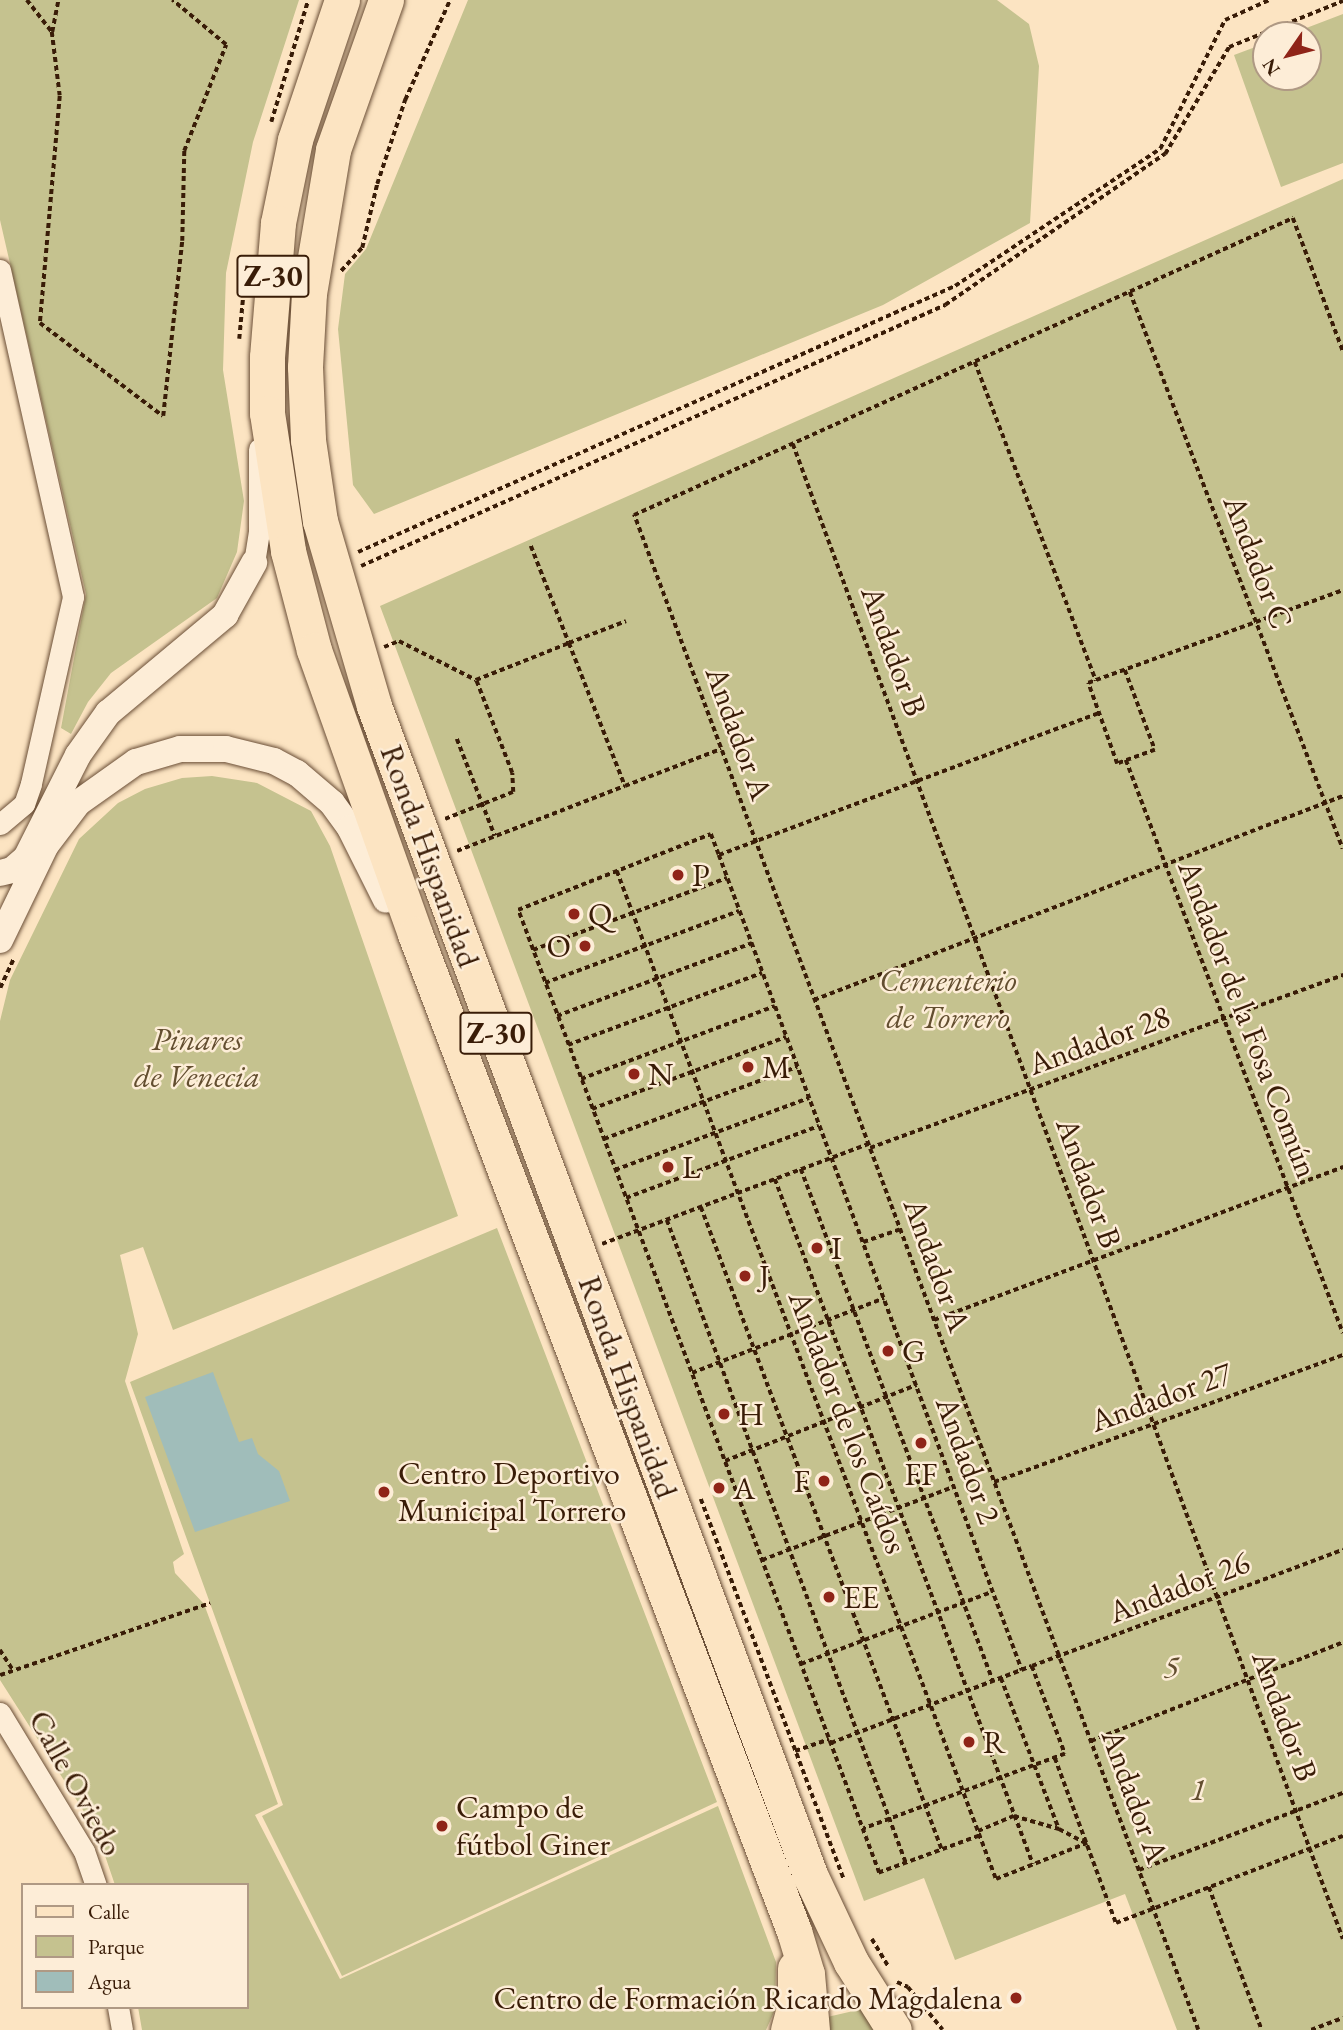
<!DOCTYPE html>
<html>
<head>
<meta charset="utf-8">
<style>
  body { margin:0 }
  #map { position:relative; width:1343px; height:2030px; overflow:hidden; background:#fce4c2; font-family:"EB Garamond",serif }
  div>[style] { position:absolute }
  .green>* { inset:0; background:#c5c28f }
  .water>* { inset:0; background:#a0bdba }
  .path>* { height:3.5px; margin-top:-1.75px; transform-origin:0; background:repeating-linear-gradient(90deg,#391c07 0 5px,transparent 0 8.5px) }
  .roads { filter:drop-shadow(0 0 2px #6a4e36) drop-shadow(0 0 2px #6a4e36) }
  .minor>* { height:21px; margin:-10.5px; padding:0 10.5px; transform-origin:10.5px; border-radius:10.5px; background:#fdedd7 }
  .tertiary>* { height:26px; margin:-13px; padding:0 13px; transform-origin:13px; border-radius:13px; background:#fdedd7 }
  .primary>* { height:33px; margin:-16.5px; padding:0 16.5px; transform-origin:16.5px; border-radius:16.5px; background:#fce4c2 }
  .trunk>* { height:35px; margin:-17.5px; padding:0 17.5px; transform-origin:17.5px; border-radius:17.5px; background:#fce4c2 }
  .dots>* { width:19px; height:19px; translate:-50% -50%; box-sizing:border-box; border:4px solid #fdedd7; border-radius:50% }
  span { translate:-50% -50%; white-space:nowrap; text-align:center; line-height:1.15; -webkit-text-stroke:5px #fdedd7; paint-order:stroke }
  .shield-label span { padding:2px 5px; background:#fdedd7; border:2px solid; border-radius:5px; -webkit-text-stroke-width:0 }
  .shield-label { font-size:30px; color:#391c07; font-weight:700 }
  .street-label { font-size:32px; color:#391c07 }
  .poi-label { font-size:32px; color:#391c07 }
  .left { translate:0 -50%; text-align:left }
  .right { translate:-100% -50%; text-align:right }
  .park-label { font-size:32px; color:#634e30; font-style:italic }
  .legend { position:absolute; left:21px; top:1883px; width:228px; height:126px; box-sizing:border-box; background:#fdedd7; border:2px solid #af9984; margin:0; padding:9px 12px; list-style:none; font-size:21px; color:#391c07 }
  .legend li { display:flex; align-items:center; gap:14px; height:35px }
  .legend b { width:35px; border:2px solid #af9984 }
  .north { position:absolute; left:1252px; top:21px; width:70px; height:70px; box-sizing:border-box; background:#fdedd7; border:2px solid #af9984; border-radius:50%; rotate:235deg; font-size:19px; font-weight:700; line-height:28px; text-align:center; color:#391c07 }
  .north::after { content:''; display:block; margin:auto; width:24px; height:32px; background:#8f2418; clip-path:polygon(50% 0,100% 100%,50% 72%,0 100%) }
</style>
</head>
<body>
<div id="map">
  <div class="green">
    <i style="clip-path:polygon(0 0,299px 0,253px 142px,226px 273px,223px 370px,244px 501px,237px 552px,217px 598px,111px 673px,88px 702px,71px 734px,61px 728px,86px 594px,0 220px)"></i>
    <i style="clip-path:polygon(468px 0,997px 0,1029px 24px,1039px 66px,1030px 223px,883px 305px,374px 514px,353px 485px,338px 329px,345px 274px,366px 249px)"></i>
    <i style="clip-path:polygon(1343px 14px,1343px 163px,1281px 187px,1234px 55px,1266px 43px,1266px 77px,1308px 77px,1308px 35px,1288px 35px)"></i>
    <i style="clip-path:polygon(1343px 179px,1343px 2030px,1177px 2030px,1125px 1894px,955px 1960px,924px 1878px,864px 1901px,380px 606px)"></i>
    <i style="clip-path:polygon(212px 776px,257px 783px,311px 811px,330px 846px,458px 1216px,173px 1330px,143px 1247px,120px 1255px,138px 1334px,125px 1381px,184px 1554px,173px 1562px,175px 1573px,204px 1604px,278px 1804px,255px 1815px,340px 1979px,718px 1806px,776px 1962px,775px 2010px,766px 2030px,142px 2030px,138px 2007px,247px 2007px,247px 1885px,115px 1885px,97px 1832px,0 1680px,0 1021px,10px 980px,79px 839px,118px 803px,145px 789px,182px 778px)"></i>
    <i style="clip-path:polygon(497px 1228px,717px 1802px,342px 1976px,262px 1816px,283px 1805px,130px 1382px)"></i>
    <i style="clip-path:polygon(862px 2009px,877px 2030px,825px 2030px,823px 2018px)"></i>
  </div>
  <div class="water">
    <i style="clip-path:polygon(213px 1372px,239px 1442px,252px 1438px,258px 1454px,279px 1471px,290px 1501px,195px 1532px,145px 1397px)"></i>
  </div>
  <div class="path">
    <i style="left:27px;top:0;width:41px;rotate:52deg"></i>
    <i style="left:52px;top:32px;width:64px;rotate:82.9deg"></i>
    <i style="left:60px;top:96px;width:228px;rotate:95deg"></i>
    <i style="left:40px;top:323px;width:154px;rotate:37.1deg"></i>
    <i style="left:163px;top:416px;width:176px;rotate:-83.8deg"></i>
    <i style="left:182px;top:241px;width:90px;rotate:-88.7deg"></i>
    <i style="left:184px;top:151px;width:114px;rotate:-68.4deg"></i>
    <i style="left:226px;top:45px;width:70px;rotate:-140.2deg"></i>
    <i style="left:52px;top:32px;width:33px;rotate:-79deg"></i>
    <i style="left:271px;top:122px;width:127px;rotate:-73.1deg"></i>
    <i style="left:341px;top:271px;width:31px;rotate:-48deg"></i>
    <i style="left:362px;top:248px;width:66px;rotate:-76.8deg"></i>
    <i style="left:377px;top:184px;width:89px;rotate:-71.6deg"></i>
    <i style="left:405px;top:100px;width:110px;rotate:-65.8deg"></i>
    <i style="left:1130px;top:292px;width:596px;rotate:69.07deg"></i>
    <i style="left:239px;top:339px;width:75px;rotate:-84.7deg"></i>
    <i style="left:975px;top:362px;width:341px;rotate:69.2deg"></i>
    <i style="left:793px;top:444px;width:1593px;rotate:69.8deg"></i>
    <i style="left:531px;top:546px;width:104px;rotate:68.6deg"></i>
    <i style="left:569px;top:643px;width:61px;rotate:-21.1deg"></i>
    <i style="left:358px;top:552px;width:654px;rotate:-24.02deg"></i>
    <i style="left:955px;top:286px;width:247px;rotate:-33.8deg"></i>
    <i style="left:1160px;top:149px;width:144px;rotate:-63.3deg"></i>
    <i style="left:1225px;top:20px;width:48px;rotate:-24.4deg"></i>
    <i style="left:361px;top:566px;width:640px;rotate:-24.08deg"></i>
    <i style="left:945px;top:305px;width:267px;rotate:-34.5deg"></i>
    <i style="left:1165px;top:154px;width:125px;rotate:-59.1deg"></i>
    <i style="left:1229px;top:47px;width:123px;rotate:-22deg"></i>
    <i style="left:384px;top:647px;width:16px;rotate:-22deg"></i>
    <i style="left:399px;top:641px;width:86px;rotate:26.9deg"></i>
    <i style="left:1125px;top:670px;width:85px;rotate:69.4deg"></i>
    <i style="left:1155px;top:750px;width:40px;rotate:159.8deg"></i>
    <i style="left:1117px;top:764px;width:86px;rotate:-109.7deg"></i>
    <i style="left:1088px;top:683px;width:179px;rotate:-20deg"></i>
    <i style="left:1256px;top:622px;width:93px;rotate:-20.2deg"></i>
    <i style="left:457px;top:739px;width:104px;rotate:68.6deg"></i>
    <i style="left:1126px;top:760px;width:613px;rotate:69.26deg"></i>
    <i style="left:445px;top:819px;width:73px;rotate:-21.7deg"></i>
    <i style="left:513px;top:792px;width:19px;rotate:-93deg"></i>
    <i style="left:512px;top:773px;width:100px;rotate:-111.2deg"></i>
    <i style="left:476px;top:680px;width:100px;rotate:-21.7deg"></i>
    <i style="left:569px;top:643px;width:154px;rotate:68.6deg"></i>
    <i style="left:625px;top:786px;width:103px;rotate:-21.1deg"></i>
    <i style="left:457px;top:851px;width:180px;rotate:-21.2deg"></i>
    <i style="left:719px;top:855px;width:870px;rotate:69.61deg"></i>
    <i style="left:617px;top:871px;width:1077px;rotate:69.39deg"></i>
    <i style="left:996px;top:1879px;width:98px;rotate:-21.6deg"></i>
    <i style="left:533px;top:950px;width:207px;rotate:-20.4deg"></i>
    <i style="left:545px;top:983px;width:207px;rotate:-20.4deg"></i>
    <i style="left:0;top:988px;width:33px;rotate:-65deg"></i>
    <i style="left:814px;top:1000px;width:567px;rotate:-21.09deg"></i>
    <i style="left:557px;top:1016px;width:208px;rotate:-20.5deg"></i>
    <i style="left:568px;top:1045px;width:207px;rotate:-20.4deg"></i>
    <i style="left:581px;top:1079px;width:207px;rotate:-20.6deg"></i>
    <i style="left:592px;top:1109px;width:207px;rotate:-20.4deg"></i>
    <i style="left:604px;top:1139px;width:206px;rotate:-20.5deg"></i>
    <i style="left:870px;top:1148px;width:504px;rotate:-20.09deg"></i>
    <i style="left:801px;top:1169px;width:547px;rotate:69.44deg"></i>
    <i style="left:615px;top:1170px;width:207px;rotate:-20.4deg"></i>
    <i style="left:775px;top:1179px;width:732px;rotate:69.36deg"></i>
    <i style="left:626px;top:1198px;width:206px;rotate:-20.5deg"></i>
    <i style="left:701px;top:1207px;width:687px;rotate:69.45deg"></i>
    <i style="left:667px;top:1220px;width:686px;rotate:69.61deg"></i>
    <i style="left:863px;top:1242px;width:39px;rotate:-19deg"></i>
    <i style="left:602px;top:1244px;width:284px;rotate:-20.6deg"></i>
    <i style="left:934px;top:1320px;width:437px;rotate:-20.5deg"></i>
    <i style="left:692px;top:1373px;width:206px;rotate:-21.3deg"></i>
    <i style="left:725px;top:1461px;width:206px;rotate:-21.7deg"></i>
    <i style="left:994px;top:1482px;width:371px;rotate:-20deg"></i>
    <i style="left:701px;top:1499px;width:406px;rotate:69.4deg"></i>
    <i style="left:762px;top:1560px;width:204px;rotate:-20.9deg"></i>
    <i style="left:0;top:1650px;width:24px;rotate:57deg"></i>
    <i style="left:801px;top:1664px;width:204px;rotate:-20.7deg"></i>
    <i style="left:1032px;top:1666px;width:332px;rotate:-20.5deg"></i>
    <i style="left:0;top:1675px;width:222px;rotate:-18.9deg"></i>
    <i style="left:1001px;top:1678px;width:162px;rotate:69deg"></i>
    <i style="left:1091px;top:1741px;width:271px;rotate:-21.4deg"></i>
    <i style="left:831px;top:1743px;width:215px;rotate:-21deg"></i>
    <i style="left:1032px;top:1666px;width:94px;rotate:69.4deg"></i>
    <i style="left:1065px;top:1754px;width:215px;rotate:159.6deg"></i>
    <i style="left:795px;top:1751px;width:36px;rotate:-19deg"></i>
    <i style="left:1055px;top:1758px;width:176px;rotate:69.7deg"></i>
    <i style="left:1116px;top:1923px;width:243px;rotate:-21deg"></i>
    <i style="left:978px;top:1831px;width:39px;rotate:-23deg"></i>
    <i style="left:1014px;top:1816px;width:47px;rotate:16.1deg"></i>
    <i style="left:1059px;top:1829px;width:30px;rotate:28deg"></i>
    <i style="left:979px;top:1836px;width:107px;rotate:159.7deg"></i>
    <i style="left:879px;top:1873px;width:1028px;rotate:-110.55deg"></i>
    <i style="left:518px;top:910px;width:207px;rotate:-21.5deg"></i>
    <i style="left:711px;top:834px;width:22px;rotate:69deg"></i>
    <i style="left:719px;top:855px;width:406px;rotate:-20.5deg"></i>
    <i style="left:1139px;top:1870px;width:218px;rotate:-20.7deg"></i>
    <i style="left:1209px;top:1887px;width:153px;rotate:69.7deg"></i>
    <i style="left:872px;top:1939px;width:31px;rotate:59deg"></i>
    <i style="left:897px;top:1982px;width:12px;rotate:24deg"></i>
    <i style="left:908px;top:1987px;width:55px;rotate:50.9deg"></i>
    <i style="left:1198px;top:2030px;width:1617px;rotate:-110.42deg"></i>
    <i style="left:634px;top:515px;width:723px;rotate:-24.26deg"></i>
    <i style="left:1293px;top:218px;width:142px;rotate:69.4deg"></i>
    <i style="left:1311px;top:2030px;width:34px;rotate:-21deg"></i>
  </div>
  <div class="roads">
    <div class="minor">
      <i style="left:0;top:270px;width:335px;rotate:77.4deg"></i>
      <i style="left:73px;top:597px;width:192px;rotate:102.7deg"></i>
      <i style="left:31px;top:784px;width:21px;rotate:109deg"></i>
      <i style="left:24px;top:804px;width:31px;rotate:140deg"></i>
      <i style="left:254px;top:563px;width:31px;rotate:-81deg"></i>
      <i style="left:259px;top:532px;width:83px;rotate:-90deg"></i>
      <i style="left:0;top:1713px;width:162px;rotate:58.7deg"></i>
      <i style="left:84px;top:1851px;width:36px;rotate:71deg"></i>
      <i style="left:118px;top:2007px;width:23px;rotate:80deg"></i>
    </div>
    <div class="tertiary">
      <i style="left:0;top:873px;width:12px;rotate:-14deg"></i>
      <i style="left:12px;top:870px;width:18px;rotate:-41deg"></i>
      <i style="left:26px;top:858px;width:115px;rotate:-63.2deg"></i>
      <i style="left:78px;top:755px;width:52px;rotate:-54.5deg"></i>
      <i style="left:108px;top:713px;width:153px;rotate:-39.9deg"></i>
      <i style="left:225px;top:615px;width:60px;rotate:-60.9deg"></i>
      <i style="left:0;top:940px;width:106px;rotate:-64.2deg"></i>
      <i style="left:46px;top:845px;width:53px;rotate:-52.7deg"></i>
      <i style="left:78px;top:803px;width:71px;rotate:-35.3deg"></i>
      <i style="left:136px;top:762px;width:46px;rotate:-16.5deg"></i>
      <i style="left:180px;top:749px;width:46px"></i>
      <i style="left:226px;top:749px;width:49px;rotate:14deg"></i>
      <i style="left:274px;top:761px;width:26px;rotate:28deg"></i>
      <i style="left:297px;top:773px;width:46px;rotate:40.6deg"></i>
      <i style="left:332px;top:803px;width:31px;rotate:54deg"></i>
      <i style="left:350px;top:828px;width:80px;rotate:63.4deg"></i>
    </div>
    <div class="primary">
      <i style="left:787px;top:2030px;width:28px;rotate:-75deg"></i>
      <i style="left:794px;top:2003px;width:35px;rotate:-90deg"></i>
    </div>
    <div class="trunk">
      <i style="left:342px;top:0;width:148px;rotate:108.6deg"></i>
      <i style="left:295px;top:140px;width:85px;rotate:101.6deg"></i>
      <i style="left:278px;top:223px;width:134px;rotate:94.7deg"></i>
      <i style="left:267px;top:357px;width:56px;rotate:90deg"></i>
      <i style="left:267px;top:413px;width:140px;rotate:81.3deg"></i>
      <i style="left:288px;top:551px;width:102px;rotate:75.3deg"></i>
      <i style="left:314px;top:650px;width:301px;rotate:70.4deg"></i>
      <i style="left:415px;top:934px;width:1067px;rotate:69.19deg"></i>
      <i style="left:794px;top:1931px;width:45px;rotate:73.2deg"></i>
      <i style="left:807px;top:1974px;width:56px;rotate:84.9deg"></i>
      <i style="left:386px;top:0;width:159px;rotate:109.5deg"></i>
      <i style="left:333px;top:150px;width:145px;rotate:99.5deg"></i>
      <i style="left:309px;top:293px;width:74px;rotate:93.1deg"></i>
      <i style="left:305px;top:367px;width:73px;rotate:87.6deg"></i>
      <i style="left:308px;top:440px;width:82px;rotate:81.6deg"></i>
      <i style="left:320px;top:521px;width:193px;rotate:73.7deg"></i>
      <i style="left:374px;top:706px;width:1250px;rotate:69.54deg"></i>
      <i style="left:811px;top:1877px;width:94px;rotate:64.8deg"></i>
      <i style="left:851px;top:1962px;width:80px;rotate:57.7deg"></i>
    </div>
  </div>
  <div class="dots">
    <i style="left:678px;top:875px;background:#8f2418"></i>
    <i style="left:574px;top:914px;background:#8f2418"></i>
    <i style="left:585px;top:946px;background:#8f2418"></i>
    <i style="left:748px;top:1067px;background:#8f2418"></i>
    <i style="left:634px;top:1074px;background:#8f2418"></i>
    <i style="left:668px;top:1167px;background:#8f2418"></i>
    <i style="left:817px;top:1248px;background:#8f2418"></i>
    <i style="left:745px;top:1276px;background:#8f2418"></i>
    <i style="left:888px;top:1351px;background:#8f2418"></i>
    <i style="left:724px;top:1414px;background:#8f2418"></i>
    <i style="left:921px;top:1443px;background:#8f2418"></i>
    <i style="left:824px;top:1481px;background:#8f2418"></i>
    <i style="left:719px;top:1488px;background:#8f2418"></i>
    <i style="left:384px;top:1492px;background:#8f2418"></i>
    <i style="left:829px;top:1597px;background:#8f2418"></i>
    <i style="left:969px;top:1742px;background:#8f2418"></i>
    <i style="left:442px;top:1826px;background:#8f2418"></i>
    <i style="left:1016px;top:1998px;background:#8f2418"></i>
  </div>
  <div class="shield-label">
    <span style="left:273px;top:276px">Z-30</span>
    <span style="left:496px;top:1033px">Z-30</span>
  </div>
  <div class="street-label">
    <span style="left:1258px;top:562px;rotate:69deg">Andador C</span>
    <span style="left:894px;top:651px;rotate:70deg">Andador B</span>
    <span style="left:739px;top:733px;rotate:70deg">Andador A</span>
    <span style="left:430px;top:856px;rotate:70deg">Ronda Hispanidad</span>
    <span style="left:1248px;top:1019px;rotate:69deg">Andador de la Fosa Común</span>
    <span style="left:1099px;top:1040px;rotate:-20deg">Andador 28</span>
    <span style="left:1089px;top:1183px;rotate:70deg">Andador B</span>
    <span style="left:937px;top:1265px;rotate:70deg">Andador A</span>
    <span style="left:628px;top:1387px;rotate:70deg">Ronda Hispanidad</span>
    <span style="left:1161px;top:1397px;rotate:-20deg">Andador 27</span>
    <span style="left:848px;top:1422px;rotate:69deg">Andador de los Caídos</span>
    <span style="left:968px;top:1460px;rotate:70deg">Andador 2</span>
    <span style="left:1179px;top:1587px;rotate:-21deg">Andador 26</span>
    <span style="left:1285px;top:1716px;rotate:70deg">Andador B</span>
    <span style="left:76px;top:1783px;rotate:61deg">Calle Oviedo</span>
    <span style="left:1135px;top:1796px;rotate:70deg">Andador A</span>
  </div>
  <div class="poi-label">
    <span class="left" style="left:692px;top:875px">P</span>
    <span class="left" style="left:588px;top:914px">Q</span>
    <span class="right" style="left:571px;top:946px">O</span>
    <span class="left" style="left:762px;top:1067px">M</span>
    <span class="left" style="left:648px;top:1074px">N</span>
    <span class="left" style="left:682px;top:1167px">L</span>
    <span class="left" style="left:831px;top:1248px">I</span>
    <span class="left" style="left:759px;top:1276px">J</span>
    <span class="left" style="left:902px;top:1351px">G</span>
    <span class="left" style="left:738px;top:1414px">H</span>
    <span class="left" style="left:398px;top:1492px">Centro Deportivo<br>Municipal Torrero</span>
    <span style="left:921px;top:1474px">FF</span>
    <span class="right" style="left:810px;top:1481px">F</span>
    <span class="left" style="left:733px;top:1488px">A</span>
    <span class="left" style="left:843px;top:1597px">EE</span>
    <span class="left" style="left:983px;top:1742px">R</span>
    <span class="left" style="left:456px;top:1826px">Campo de<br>fútbol Giner</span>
    <span class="right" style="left:1002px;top:1998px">Centro de Formación Ricardo Magdalena</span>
  </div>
  <div class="park-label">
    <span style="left:948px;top:999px">Cementerio<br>de Torrero</span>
    <span style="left:197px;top:1058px">Pinares<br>de Venecia</span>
    <span style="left:1171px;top:1666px">5</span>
    <span style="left:1198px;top:1789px">1</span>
  </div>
  <ul class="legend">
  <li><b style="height:9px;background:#fce4c2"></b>Calle</li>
  <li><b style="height:19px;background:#c5c28f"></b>Parque</li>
  <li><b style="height:19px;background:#a0bdba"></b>Agua</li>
  </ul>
  <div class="north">N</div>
</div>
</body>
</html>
